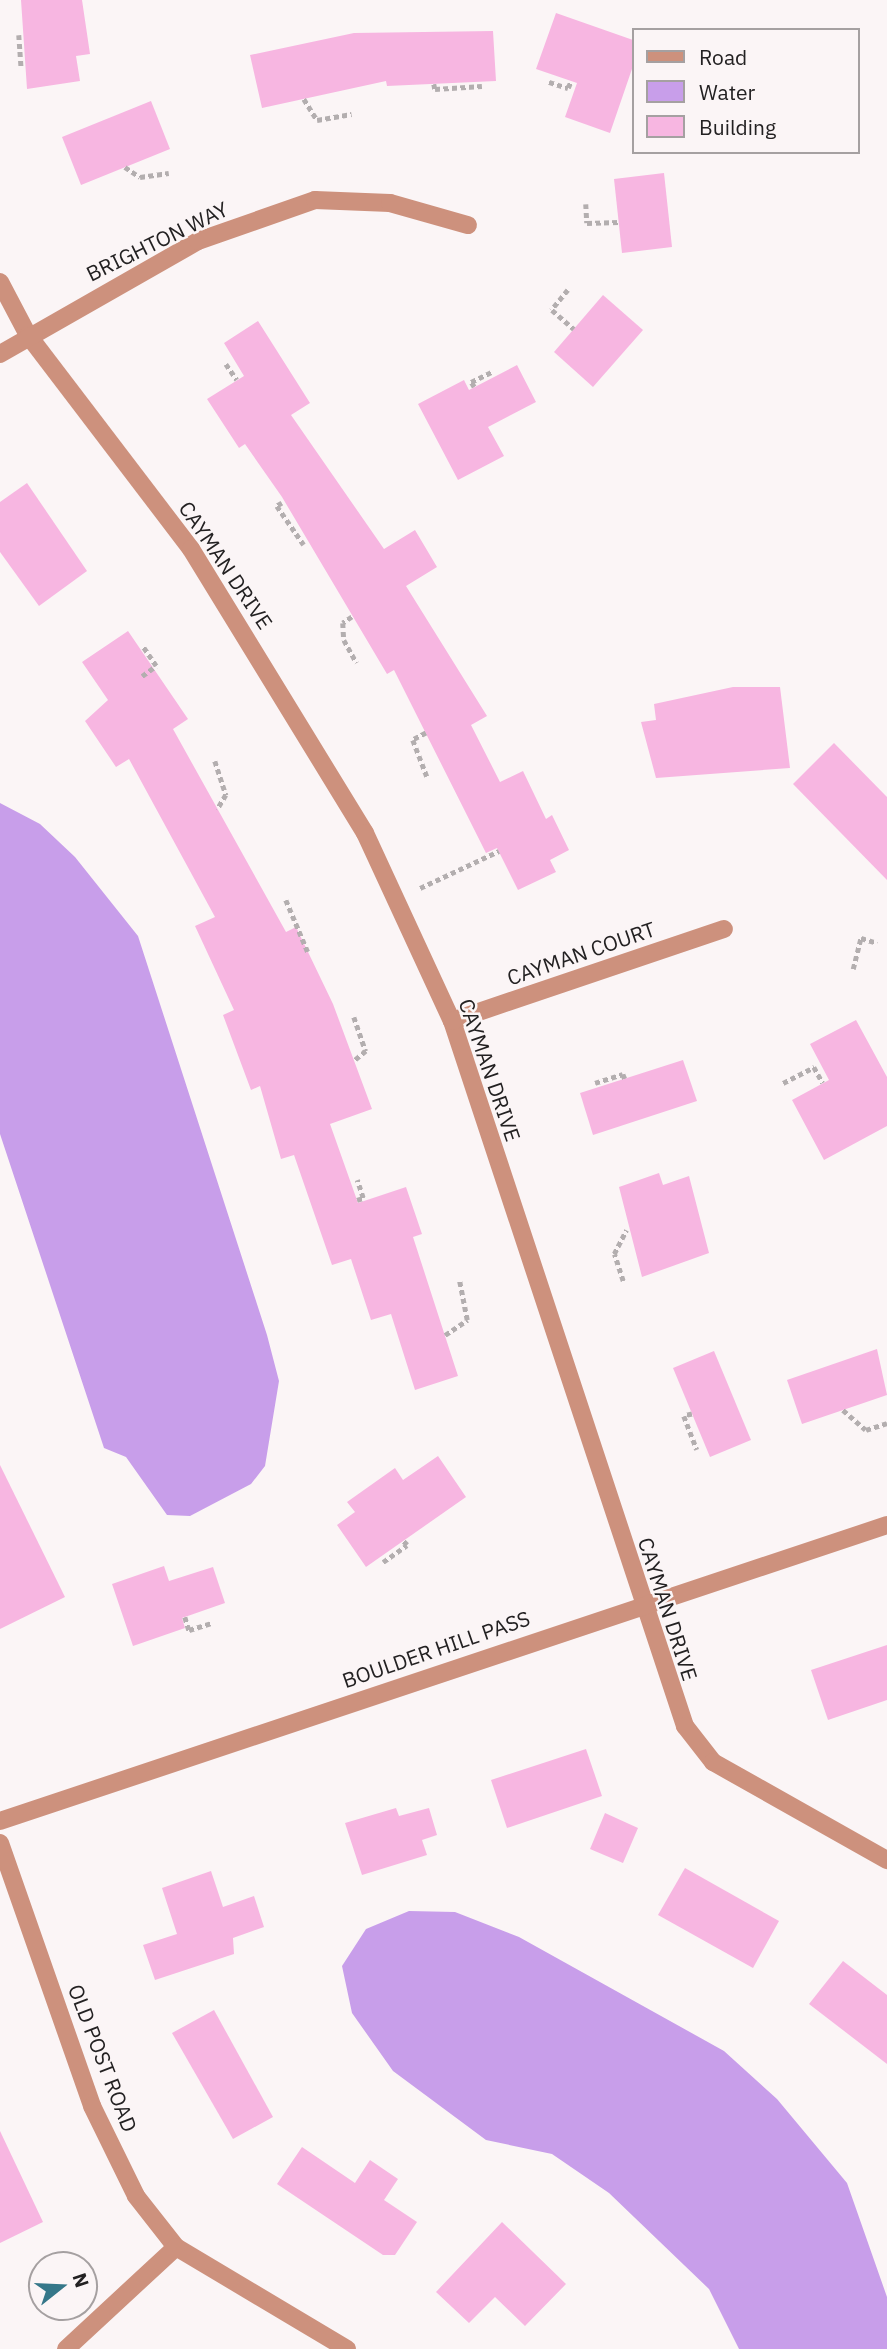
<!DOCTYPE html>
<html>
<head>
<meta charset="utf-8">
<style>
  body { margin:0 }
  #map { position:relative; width:887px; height:2349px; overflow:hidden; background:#fbf5f6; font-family:"IBM Plex Sans",sans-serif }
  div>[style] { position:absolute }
  .water>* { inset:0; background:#c89eea }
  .building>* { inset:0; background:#f7b6e1 }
  .path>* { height:4.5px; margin-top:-2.25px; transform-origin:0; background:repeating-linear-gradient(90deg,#b3aeaf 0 5px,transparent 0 8.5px) }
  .minor>* { height:18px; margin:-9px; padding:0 9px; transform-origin:9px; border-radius:9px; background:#cd917d }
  span { translate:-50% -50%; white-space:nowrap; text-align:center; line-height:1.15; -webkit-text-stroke:5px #fbf5f6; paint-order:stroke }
  .street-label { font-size:21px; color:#232122 }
  .legend { position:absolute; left:632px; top:28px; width:228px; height:126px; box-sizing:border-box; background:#fbf5f6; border:2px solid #a5a0a1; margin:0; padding:9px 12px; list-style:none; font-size:21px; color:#232122 }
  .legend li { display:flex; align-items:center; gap:14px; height:35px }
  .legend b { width:35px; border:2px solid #a5a0a1 }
  .north { position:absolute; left:28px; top:2251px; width:70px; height:70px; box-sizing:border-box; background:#fbf5f6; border:2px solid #a5a0a1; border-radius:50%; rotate:72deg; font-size:19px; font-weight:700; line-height:28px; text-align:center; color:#232122 }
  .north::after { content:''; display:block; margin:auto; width:24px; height:32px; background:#357789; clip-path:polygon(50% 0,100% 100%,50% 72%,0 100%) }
</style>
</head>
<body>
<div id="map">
  <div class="water">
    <i style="clip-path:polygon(0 803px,40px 824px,75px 857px,138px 936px,267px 1335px,279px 1381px,265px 1466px,251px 1484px,190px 1516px,167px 1515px,126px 1457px,104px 1448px,0 1134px)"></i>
    <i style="clip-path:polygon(409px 1911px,455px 1912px,519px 1937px,724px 2051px,777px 2099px,847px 2183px,887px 2297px,887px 2349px,739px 2349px,709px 2289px,609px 2193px,552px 2154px,486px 2140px,393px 2071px,352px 2013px,342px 1966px,366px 1929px)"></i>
  </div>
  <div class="building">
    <i style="clip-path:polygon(21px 0,82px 0,90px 54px,76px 56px,80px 81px,27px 89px)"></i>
    <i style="clip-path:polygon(556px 13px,633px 40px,633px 66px,610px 133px,565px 117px,577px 83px,536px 69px)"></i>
    <i style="clip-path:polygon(493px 31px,496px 81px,387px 86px,386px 81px,262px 108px,250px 55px,354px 33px)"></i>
    <i style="clip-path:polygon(151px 101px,170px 149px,81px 185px,62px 137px)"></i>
    <i style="clip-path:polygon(664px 173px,672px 247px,622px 253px,614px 179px)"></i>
    <i style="clip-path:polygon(603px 295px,643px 330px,593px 387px,554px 352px)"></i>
    <i style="clip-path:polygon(258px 321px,310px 403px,291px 415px,384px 549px,415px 530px,437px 567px,406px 586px,487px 716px,471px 725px,500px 782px,523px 771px,546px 819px,552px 815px,569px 850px,550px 860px,556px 872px,518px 890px,497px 848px,486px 853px,394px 670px,387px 674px,282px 497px,245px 444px,239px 448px,207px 399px,244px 376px,224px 343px)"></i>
    <i style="clip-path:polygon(517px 365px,536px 402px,488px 427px,504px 456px,458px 480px,418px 404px,464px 380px,469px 390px)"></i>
    <i style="clip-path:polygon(27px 483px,87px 571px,39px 606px,0 552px,0 502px)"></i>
    <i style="clip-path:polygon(128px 631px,188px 719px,173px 729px,286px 932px,296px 927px,333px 1004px,372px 1109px,330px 1124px,358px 1203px,406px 1187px,422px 1234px,413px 1237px,458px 1376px,415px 1390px,391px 1314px,371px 1320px,351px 1259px,332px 1265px,294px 1155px,281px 1159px,260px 1086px,251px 1090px,223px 1015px,234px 1010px,195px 926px,215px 917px,129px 759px,116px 767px,85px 721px,108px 700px,82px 662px)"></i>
    <i style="clip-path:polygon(733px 687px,780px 687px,790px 768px,656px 778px,641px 722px,656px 720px,654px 704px)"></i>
    <i style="clip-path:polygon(834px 743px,887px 797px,887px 880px,793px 784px)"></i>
    <i style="clip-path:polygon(856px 1020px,887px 1077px,887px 1126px,824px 1160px,792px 1100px,829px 1080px,810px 1044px)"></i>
    <i style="clip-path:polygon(683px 1060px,697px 1101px,593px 1135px,580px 1093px)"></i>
    <i style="clip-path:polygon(659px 1173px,663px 1185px,689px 1176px,709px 1253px,642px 1277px,619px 1187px)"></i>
    <i style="clip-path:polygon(877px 1349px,887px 1395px,802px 1424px,787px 1380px)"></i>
    <i style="clip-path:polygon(714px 1351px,751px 1440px,710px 1457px,673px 1368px)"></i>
    <i style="clip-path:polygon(438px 1456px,466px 1497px,366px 1567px,337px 1525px,355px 1512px,347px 1502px,395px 1468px,403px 1480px)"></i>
    <i style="clip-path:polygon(0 1465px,65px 1597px,0 1629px)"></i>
    <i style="clip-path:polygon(164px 1566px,169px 1581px,213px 1567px,225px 1603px,182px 1618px,185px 1628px,133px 1646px,112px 1584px)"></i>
    <i style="clip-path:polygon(887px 1645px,887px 1700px,828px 1720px,811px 1670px)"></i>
    <i style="clip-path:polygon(586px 1749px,602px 1796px,507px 1828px,491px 1780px)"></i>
    <i style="clip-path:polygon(396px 1808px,399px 1816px,429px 1808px,437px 1835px,422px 1840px,427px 1855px,362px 1875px,345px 1823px)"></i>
    <i style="clip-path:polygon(605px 1813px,638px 1828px,623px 1863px,590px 1849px)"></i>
    <i style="clip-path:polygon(685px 1868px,779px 1921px,753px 1968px,658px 1915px)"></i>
    <i style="clip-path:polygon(211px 1871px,223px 1907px,254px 1896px,264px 1927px,233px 1938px,234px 1954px,155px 1980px,143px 1945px,177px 1934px,162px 1888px)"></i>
    <i style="clip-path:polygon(843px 1961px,887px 1995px,887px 2064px,809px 2004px)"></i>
    <i style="clip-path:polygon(214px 2010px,273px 2117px,233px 2139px,172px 2033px)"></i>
    <i style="clip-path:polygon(0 2131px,43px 2222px,0 2243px)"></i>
    <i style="clip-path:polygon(302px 2147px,355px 2183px,370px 2160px,398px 2179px,384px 2200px,417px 2222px,395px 2255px,383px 2255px,277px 2184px)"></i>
    <i style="clip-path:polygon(502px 2222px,566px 2284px,525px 2326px,495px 2297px,469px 2323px,436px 2292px)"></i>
  </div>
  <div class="path">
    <i style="left:19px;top:35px;width:31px;rotate:86deg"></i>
    <i style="left:549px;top:82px;width:20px;rotate:18deg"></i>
    <i style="left:568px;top:88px;width:8px;rotate:-67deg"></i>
    <i style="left:434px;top:84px;width:5px;rotate:79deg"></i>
    <i style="left:435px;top:89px;width:47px;rotate:-3.7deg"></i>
    <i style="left:304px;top:99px;width:25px;rotate:58deg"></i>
    <i style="left:317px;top:120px;width:35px;rotate:-10deg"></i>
    <i style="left:125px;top:167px;width:18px;rotate:34deg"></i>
    <i style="left:140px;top:177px;width:29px;rotate:-8deg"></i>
    <i style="left:586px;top:204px;width:19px;rotate:87deg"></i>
    <i style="left:587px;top:223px;width:32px;rotate:-2deg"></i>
    <i style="left:568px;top:290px;width:26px;rotate:129deg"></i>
    <i style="left:552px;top:310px;width:29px;rotate:41deg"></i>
    <i style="left:226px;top:364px;width:19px;rotate:55deg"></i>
    <i style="left:474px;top:387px;width:6px;rotate:-121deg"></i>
    <i style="left:471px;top:382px;width:25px;rotate:-26deg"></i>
    <i style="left:282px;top:503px;width:6px;rotate:149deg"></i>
    <i style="left:277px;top:506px;width:47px;rotate:55.3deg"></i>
    <i style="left:352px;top:617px;width:11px;rotate:146deg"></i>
    <i style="left:343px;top:623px;width:17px;rotate:87deg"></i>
    <i style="left:344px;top:640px;width:26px;rotate:61deg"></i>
    <i style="left:142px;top:676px;width:17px;rotate:-36deg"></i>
    <i style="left:156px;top:666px;width:23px;rotate:-124deg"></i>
    <i style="left:426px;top:733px;width:15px;rotate:152deg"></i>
    <i style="left:413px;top:740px;width:39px;rotate:69deg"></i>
    <i style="left:215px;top:761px;width:36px;rotate:72deg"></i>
    <i style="left:226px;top:795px;width:17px;rotate:121deg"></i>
    <i style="left:420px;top:888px;width:87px;rotate:-25.1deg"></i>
    <i style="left:286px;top:900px;width:56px;rotate:67.1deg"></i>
    <i style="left:853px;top:969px;width:32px;rotate:-76deg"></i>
    <i style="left:861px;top:938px;width:17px;rotate:17deg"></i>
    <i style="left:354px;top:1017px;width:36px;rotate:71deg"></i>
    <i style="left:366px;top:1051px;width:16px;rotate:140deg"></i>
    <i style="left:595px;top:1083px;width:29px;rotate:-18deg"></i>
    <i style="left:623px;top:1074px;width:5px;rotate:68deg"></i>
    <i style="left:783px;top:1083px;width:35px;rotate:-27deg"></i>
    <i style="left:814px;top:1067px;width:18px;rotate:61deg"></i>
    <i style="left:357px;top:1200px;width:6px;rotate:-18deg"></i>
    <i style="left:363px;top:1198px;width:19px;rotate:-108deg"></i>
    <i style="left:623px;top:1281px;width:28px;rotate:-108deg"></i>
    <i style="left:614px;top:1254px;width:27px;rotate:-63deg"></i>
    <i style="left:445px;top:1335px;width:27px;rotate:-34deg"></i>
    <i style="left:467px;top:1320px;width:42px;rotate:-101deg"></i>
    <i style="left:843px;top:1410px;width:30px;rotate:41deg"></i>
    <i style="left:866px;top:1430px;width:22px;rotate:-18deg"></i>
    <i style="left:692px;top:1414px;width:8px;rotate:166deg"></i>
    <i style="left:684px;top:1416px;width:36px;rotate:69deg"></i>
    <i style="left:383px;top:1562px;width:29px;rotate:-35deg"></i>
    <i style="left:407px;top:1545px;width:6px;rotate:-135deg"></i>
    <i style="left:185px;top:1617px;width:14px;rotate:73deg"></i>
    <i style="left:189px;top:1630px;width:24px;rotate:-17deg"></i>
  </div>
  <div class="minor">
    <i style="left:0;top:282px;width:60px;rotate:62.2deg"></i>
    <i style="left:28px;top:335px;width:269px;rotate:52.7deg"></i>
    <i style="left:191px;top:549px;width:333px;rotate:58.5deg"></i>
    <i style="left:365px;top:833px;width:207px;rotate:65.2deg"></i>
    <i style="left:452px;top:1021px;width:743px;rotate:71.71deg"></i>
    <i style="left:685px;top:1726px;width:46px;rotate:52.1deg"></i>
    <i style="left:713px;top:1762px;width:200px;rotate:29.4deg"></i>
    <i style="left:0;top:354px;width:228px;rotate:-29.7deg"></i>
    <i style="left:198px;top:241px;width:124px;rotate:-19.3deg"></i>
    <i style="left:315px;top:200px;width:75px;rotate:2.3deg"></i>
    <i style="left:390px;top:203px;width:81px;rotate:15.8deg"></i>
    <i style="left:452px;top:1021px;width:287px;rotate:-18.7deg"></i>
    <i style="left:0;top:1821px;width:935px;rotate:-18.45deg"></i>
    <i style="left:0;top:1843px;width:279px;rotate:70.7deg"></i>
    <i style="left:92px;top:2106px;width:100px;rotate:63.9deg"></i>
    <i style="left:136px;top:2196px;width:65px;rotate:51.9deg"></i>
    <i style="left:176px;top:2247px;width:199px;rotate:30.8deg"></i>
    <i style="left:66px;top:2349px;width:150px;rotate:-42.8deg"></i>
  </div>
  <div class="street-label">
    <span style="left:157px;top:241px;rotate:-26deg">BRIGHTON WAY</span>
    <span style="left:226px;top:565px;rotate:56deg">CAYMAN DRIVE</span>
    <span style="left:581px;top:953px;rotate:-19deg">CAYMAN COURT</span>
    <span style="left:490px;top:1070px;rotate:71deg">CAYMAN DRIVE</span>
    <span style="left:668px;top:1609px;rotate:72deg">CAYMAN DRIVE</span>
    <span style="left:436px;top:1649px;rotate:-19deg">BOULDER HILL PASS</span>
    <span style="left:103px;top:2058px;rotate:69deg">OLD POST ROAD</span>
  </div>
  <ul class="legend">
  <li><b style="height:9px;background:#cd917d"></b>Road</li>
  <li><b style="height:19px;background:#c89eea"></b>Water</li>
  <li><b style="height:19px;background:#f7b6e1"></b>Building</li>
  </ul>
  <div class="north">N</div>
</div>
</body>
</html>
